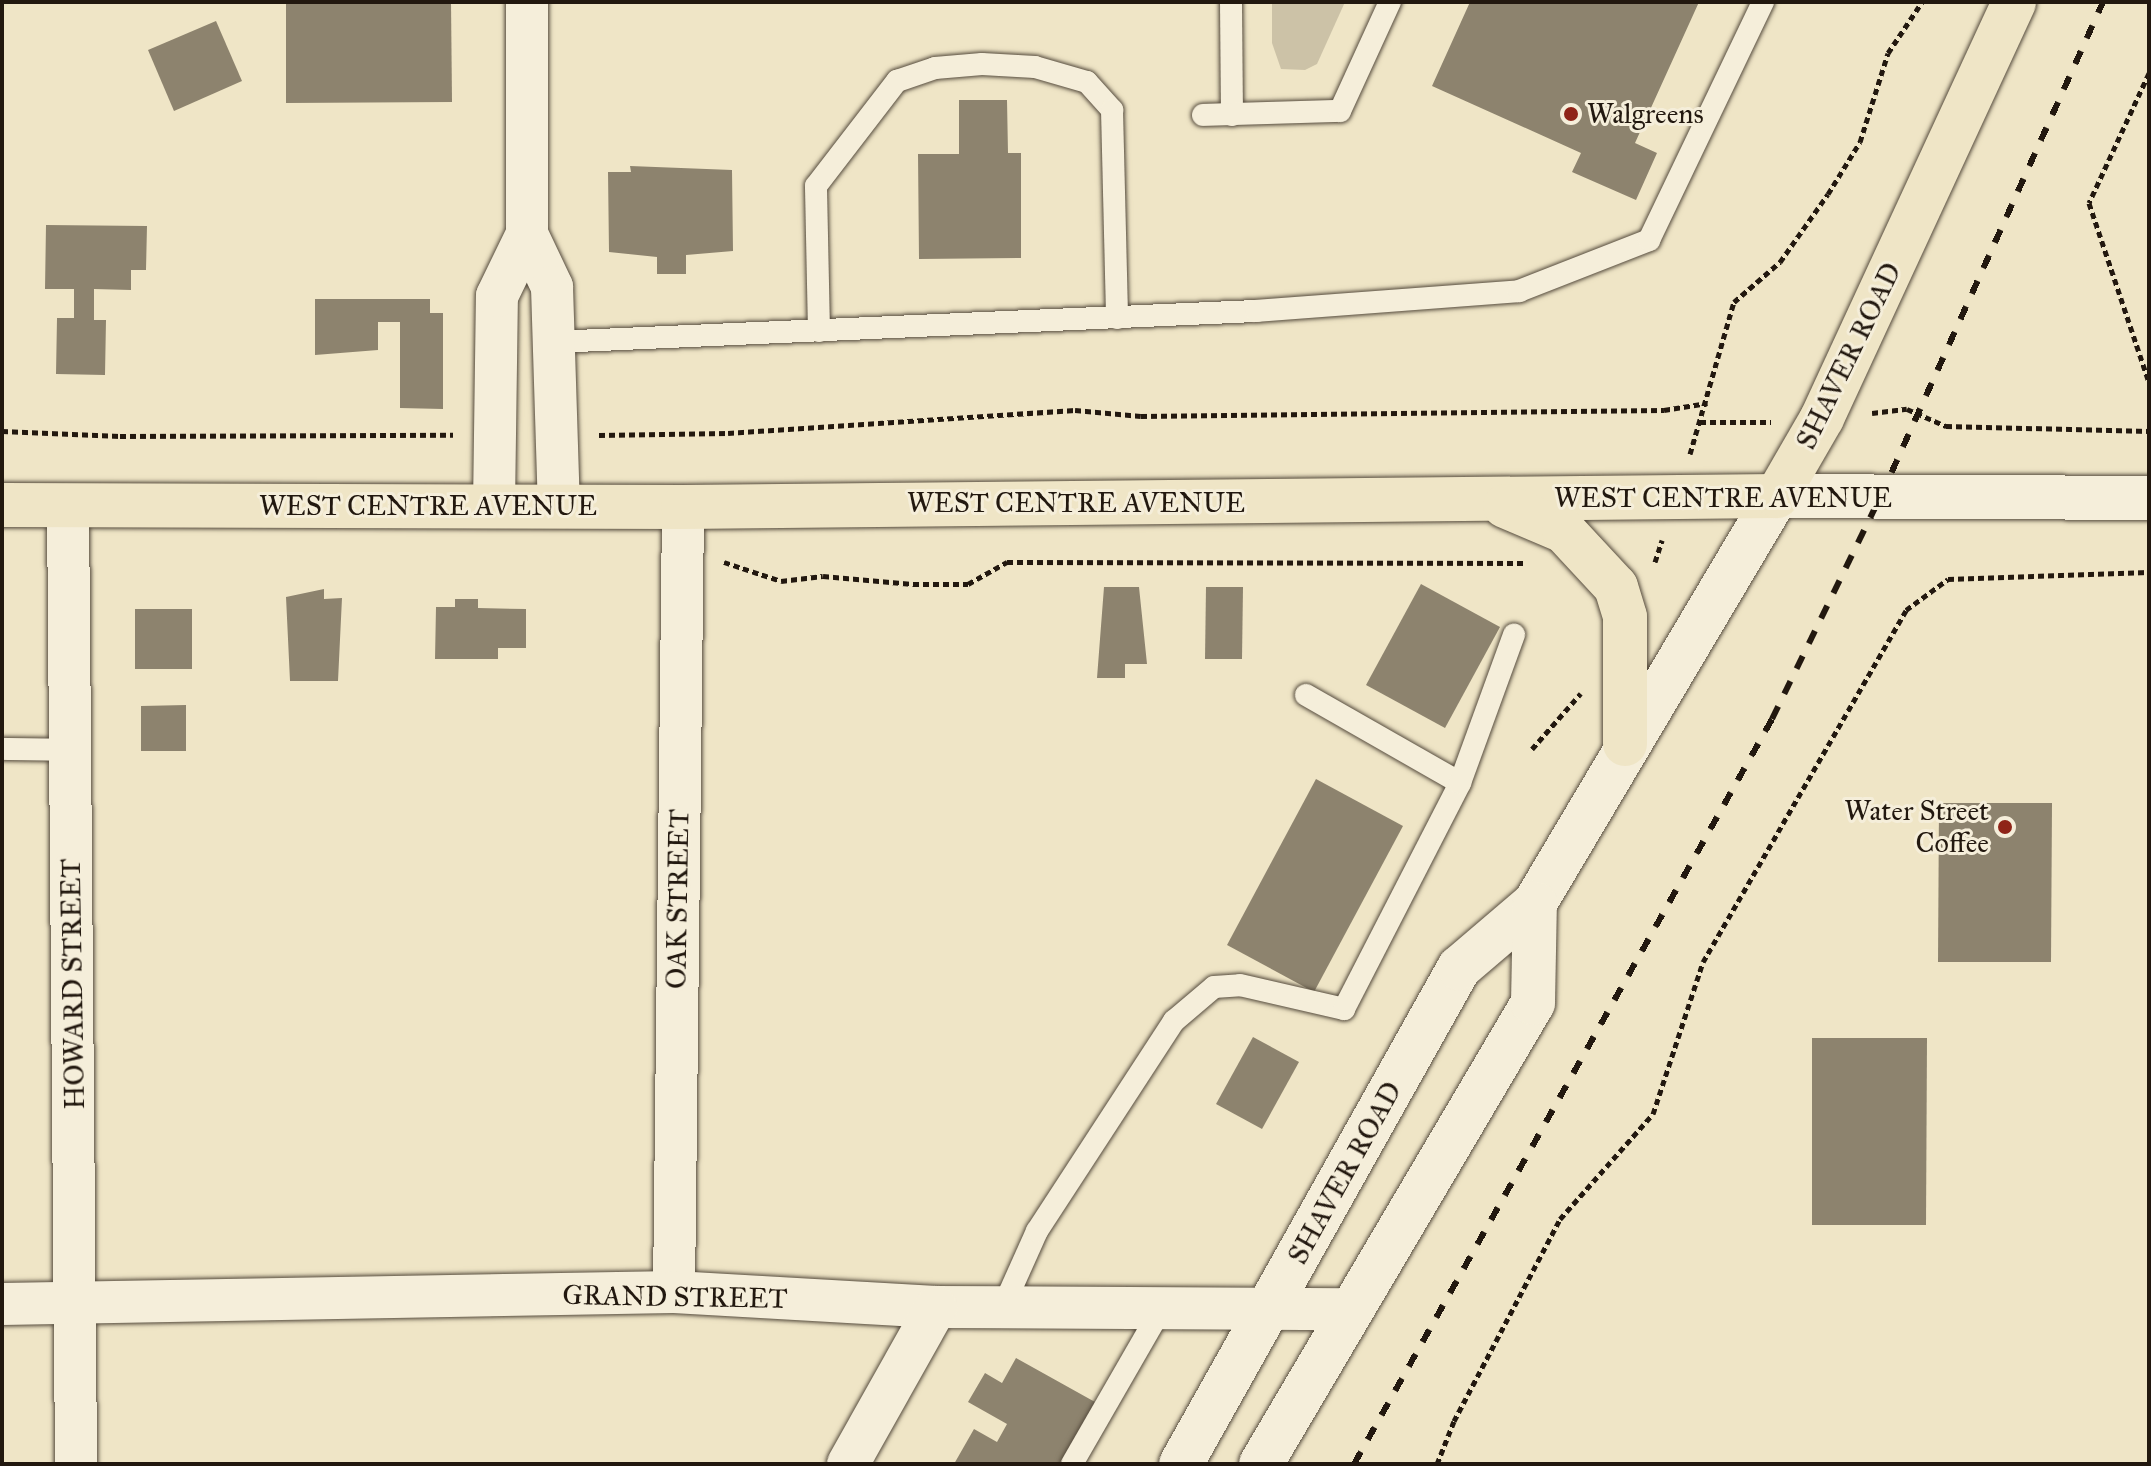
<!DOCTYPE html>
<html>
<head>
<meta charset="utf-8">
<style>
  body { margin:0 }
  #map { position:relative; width:2151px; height:1466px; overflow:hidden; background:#efe5c6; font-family:"IM FELL Great Primer",serif }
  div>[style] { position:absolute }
  .green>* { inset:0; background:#ccc2a7 }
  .building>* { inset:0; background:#8d836e }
  .path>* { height:5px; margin-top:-2.5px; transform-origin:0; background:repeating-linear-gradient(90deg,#22180f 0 6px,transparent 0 10px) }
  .roads { filter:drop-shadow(0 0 2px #554b3d) drop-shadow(0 0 2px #554b3d) }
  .lane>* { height:22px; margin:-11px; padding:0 11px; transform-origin:11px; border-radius:11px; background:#f5eeda }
  .street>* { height:42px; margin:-21px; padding:0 21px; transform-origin:21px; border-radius:21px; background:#f5eeda }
  .secondary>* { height:44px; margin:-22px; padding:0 22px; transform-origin:22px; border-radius:22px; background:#f5eeda }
  .primary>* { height:44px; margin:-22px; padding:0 22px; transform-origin:22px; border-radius:22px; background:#efe5c6 }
  .rail>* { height:6px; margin-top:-3px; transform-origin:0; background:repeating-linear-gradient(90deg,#22180f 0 14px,transparent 0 28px) }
  .dots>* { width:22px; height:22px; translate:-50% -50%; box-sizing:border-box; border:4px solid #f5eeda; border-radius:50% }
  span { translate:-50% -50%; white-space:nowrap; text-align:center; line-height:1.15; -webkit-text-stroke:6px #f5eeda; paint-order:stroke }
  .poi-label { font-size:28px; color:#22180f }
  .left { translate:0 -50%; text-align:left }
  .right { translate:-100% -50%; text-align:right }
  .street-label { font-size:28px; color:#22180f }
  .frame { position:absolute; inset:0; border:4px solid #22180f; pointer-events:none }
</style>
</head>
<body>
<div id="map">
  <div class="green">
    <i style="clip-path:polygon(1272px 2px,1345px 2px,1317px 64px,1305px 70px,1281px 69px,1272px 43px)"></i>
  </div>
  <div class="building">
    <i style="clip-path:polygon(286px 2px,451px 2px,452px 102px,286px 103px)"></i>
    <i style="clip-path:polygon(1470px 2px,1699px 2px,1635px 143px,1657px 153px,1636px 200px,1572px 172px,1581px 153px,1432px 86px)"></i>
    <i style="clip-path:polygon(216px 21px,242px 81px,174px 111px,148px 50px)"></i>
    <i style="clip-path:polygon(959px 100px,1007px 100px,1008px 153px,1021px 153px,1021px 258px,919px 259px,918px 154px,959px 154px)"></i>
    <i style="clip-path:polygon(630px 166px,732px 170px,733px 251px,686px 255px,686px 274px,657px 274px,657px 257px,609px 252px,608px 172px,631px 172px)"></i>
    <i style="clip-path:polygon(46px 225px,147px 226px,146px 270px,131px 270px,131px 290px,94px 289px,94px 320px,106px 320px,105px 375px,56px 374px,57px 318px,74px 318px,74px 289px,45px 289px)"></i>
    <i style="clip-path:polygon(315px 299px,430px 299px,430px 313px,443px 313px,443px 409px,400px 408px,400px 322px,378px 322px,378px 350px,315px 355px)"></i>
    <i style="clip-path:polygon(1421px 584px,1500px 627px,1445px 728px,1366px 685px)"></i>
    <i style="clip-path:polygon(1104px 587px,1139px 587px,1147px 664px,1125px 664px,1125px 678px,1097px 678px)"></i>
    <i style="clip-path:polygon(1206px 587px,1243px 587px,1242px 659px,1205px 659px)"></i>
    <i style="clip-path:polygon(324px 589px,324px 599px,342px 598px,338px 681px,290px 681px,286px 597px)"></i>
    <i style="clip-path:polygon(455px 599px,478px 599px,478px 608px,526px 609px,526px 648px,498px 648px,498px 659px,435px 659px,436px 607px,455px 607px)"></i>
    <i style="clip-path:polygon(135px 609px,192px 609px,192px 669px,135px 669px)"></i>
    <i style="clip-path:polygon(186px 705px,186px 751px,141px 751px,141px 706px)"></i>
    <i style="clip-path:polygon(1316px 779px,1403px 826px,1314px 992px,1227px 945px)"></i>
    <i style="clip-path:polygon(1939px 803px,2052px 803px,2051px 962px,1938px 962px)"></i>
    <i style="clip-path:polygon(1253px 1037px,1299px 1062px,1262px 1129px,1216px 1104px)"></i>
    <i style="clip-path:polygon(1812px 1038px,1927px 1038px,1926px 1225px,1812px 1225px)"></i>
    <i style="clip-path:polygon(1016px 1358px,1095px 1402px,1066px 1464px,954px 1464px,974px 1429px,997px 1442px,1007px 1424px,968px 1402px,985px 1373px,1002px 1383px)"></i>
  </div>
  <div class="path">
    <i style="left:2149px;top:73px;width:143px;rotate:114.8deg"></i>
    <i style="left:2089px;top:203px;width:189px;rotate:71.5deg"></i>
    <i style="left:1872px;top:413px;width:35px;rotate:-7deg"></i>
    <i style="left:1907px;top:409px;width:43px;rotate:23.6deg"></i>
    <i style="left:1946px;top:426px;width:203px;rotate:1.4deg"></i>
    <i style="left:1700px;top:422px;width:71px"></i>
    <i style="left:2px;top:431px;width:118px;rotate:2.4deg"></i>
    <i style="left:120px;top:436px;width:333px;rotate:-0.2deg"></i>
    <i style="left:599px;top:435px;width:129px;rotate:-0.9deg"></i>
    <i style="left:728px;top:433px;width:348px;rotate:-3.8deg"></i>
    <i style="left:1075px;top:410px;width:66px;rotate:5.2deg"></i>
    <i style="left:1141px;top:416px;width:523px;rotate:-0.66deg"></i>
    <i style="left:1664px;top:410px;width:44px;rotate:-9.2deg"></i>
    <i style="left:1690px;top:454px;width:158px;rotate:-73.9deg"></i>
    <i style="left:1734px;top:302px;width:61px;rotate:-41deg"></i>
    <i style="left:1780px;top:262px;width:83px;rotate:-54.8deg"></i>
    <i style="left:1828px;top:194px;width:61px;rotate:-58.4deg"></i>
    <i style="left:1860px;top:142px;width:93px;rotate:-72.5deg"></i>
    <i style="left:1888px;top:53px;width:61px;rotate:-56.3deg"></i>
    <i style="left:724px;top:562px;width:60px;rotate:18.4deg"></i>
    <i style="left:781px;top:581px;width:42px;rotate:-6.8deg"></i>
    <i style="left:823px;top:576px;width:90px;rotate:5.1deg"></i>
    <i style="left:913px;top:584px;width:55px"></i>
    <i style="left:968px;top:584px;width:45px;rotate:-29.4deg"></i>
    <i style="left:1007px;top:562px;width:517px;rotate:0.11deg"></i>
    <i style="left:1655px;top:562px;width:23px;rotate:-72deg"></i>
    <i style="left:1532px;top:749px;width:74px;rotate:-48.8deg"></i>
    <i style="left:1437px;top:1464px;width:46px;rotate:-68.4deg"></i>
    <i style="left:1454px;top:1421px;width:228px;rotate:-62.3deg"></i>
    <i style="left:1560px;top:1219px;width:140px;rotate:-48.5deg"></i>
    <i style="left:1653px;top:1114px;width:160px;rotate:-71.8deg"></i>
    <i style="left:1703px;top:962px;width:406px;rotate:-60deg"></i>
    <i style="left:1906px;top:610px;width:52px;rotate:-36.4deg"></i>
    <i style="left:1948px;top:579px;width:201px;rotate:-2deg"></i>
  </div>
  <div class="roads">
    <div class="lane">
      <i style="left:1231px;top:2px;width:113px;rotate:89.5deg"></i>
      <i style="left:1203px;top:115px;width:137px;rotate:-1.7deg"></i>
      <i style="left:1340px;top:111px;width:120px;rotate:-65.4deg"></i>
      <i style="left:819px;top:331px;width:145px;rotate:-91.2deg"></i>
      <i style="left:816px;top:186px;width:133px;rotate:-52.4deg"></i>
      <i style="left:897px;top:81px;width:40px;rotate:-18.9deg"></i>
      <i style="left:935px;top:68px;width:47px;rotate:-4.9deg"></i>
      <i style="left:982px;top:64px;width:53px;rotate:3.2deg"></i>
      <i style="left:1035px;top:67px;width:54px;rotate:16.1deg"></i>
      <i style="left:1087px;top:82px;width:38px;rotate:48deg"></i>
      <i style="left:1112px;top:110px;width:208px;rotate:88.6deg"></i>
      <i style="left:554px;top:342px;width:703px;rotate:-2.53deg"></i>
      <i style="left:1256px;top:311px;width:264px;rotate:-4.3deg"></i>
      <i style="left:1519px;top:291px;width:140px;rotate:-21.4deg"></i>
      <i style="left:1649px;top:240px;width:264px;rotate:-64.4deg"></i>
      <i style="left:1306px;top:695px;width:177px;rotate:29.7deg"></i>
      <i style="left:2px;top:749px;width:69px;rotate:0.8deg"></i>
      <i style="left:1003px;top:1307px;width:83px;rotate:-65.9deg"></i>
      <i style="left:1037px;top:1231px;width:251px;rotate:-56.9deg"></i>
      <i style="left:1174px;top:1021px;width:52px;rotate:-40.4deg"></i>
      <i style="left:1214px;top:987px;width:26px;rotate:-4deg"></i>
      <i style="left:1240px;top:985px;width:107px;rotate:13deg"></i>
      <i style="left:1344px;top:1009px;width:254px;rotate:-62.8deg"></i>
      <i style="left:1460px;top:783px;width:158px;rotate:-70deg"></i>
      <i style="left:1072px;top:1464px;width:182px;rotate:-60.1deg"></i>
    </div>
    <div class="street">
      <i style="left:527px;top:234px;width:59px;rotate:64.7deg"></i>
      <i style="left:552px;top:287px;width:219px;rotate:88.2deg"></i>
      <i style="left:68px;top:505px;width:959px;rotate:89.52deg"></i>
      <i style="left:494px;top:506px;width:210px;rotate:-89.2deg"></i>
      <i style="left:497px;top:296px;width:69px;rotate:-64.2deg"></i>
      <i style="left:527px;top:234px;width:232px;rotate:-90deg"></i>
      <i style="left:674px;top:1292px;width:785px;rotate:-89.34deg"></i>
      <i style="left:2px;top:1304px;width:672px;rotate:-1.02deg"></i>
      <i style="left:674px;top:1292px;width:262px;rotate:3.3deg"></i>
      <i style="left:936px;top:1307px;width:412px;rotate:0.3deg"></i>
      <i style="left:848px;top:1464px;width:180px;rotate:-60.7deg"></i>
    </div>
    <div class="secondary">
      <i style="left:1181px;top:1464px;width:569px;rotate:-60.73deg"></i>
      <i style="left:1459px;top:968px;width:100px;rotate:-40.5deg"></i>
      <i style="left:1535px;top:903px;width:474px;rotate:-59.3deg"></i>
      <i style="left:1777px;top:496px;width:372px;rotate:0.3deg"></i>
      <i style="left:1261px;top:1464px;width:535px;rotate:-59.46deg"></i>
      <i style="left:1533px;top:1003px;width:100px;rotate:-88.9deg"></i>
    </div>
    <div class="primary">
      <i style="left:2px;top:505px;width:681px;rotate:0.17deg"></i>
      <i style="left:683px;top:507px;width:1094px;rotate:-0.58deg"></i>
      <i style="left:1777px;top:496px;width:90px;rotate:-60deg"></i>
      <i style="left:1822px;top:418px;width:458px;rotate:-65.2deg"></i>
      <i style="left:1505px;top:506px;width:64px;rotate:23deg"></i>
      <i style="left:1564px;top:531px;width:76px;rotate:47.1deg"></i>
      <i style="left:1616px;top:587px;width:31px;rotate:73deg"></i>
      <i style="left:1625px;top:617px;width:127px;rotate:90deg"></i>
    </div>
  </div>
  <div class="rail">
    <i style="left:1354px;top:1464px;width:854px;rotate:-60.7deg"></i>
    <i style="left:1772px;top:719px;width:246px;rotate:-64deg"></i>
    <i style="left:1880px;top:498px;width:544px;rotate:-65.79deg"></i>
  </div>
  <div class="dots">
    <i style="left:1571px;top:114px;background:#8f2418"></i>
    <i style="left:2005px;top:827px;background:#8f2418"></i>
  </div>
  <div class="poi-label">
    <span class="left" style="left:1587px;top:114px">Walgreens</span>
    <span class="right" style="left:1989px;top:827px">Water Street<br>Coffee</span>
  </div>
  <div class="street-label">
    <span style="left:1849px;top:356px;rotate:-64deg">SHAVER ROAD</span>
    <span style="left:1723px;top:498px">WEST CENTRE AVENUE</span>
    <span style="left:1076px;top:503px">WEST CENTRE AVENUE</span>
    <span style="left:428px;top:506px">WEST CENTRE AVENUE</span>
    <span style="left:678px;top:899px;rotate:-89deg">OAK STREET</span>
    <span style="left:73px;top:984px;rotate:-91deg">HOWARD STREET</span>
    <span style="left:1345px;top:1173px;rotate:-61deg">SHAVER ROAD</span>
    <span style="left:675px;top:1297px;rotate:1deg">GRAND STREET</span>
  </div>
  <div class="frame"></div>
</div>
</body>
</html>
